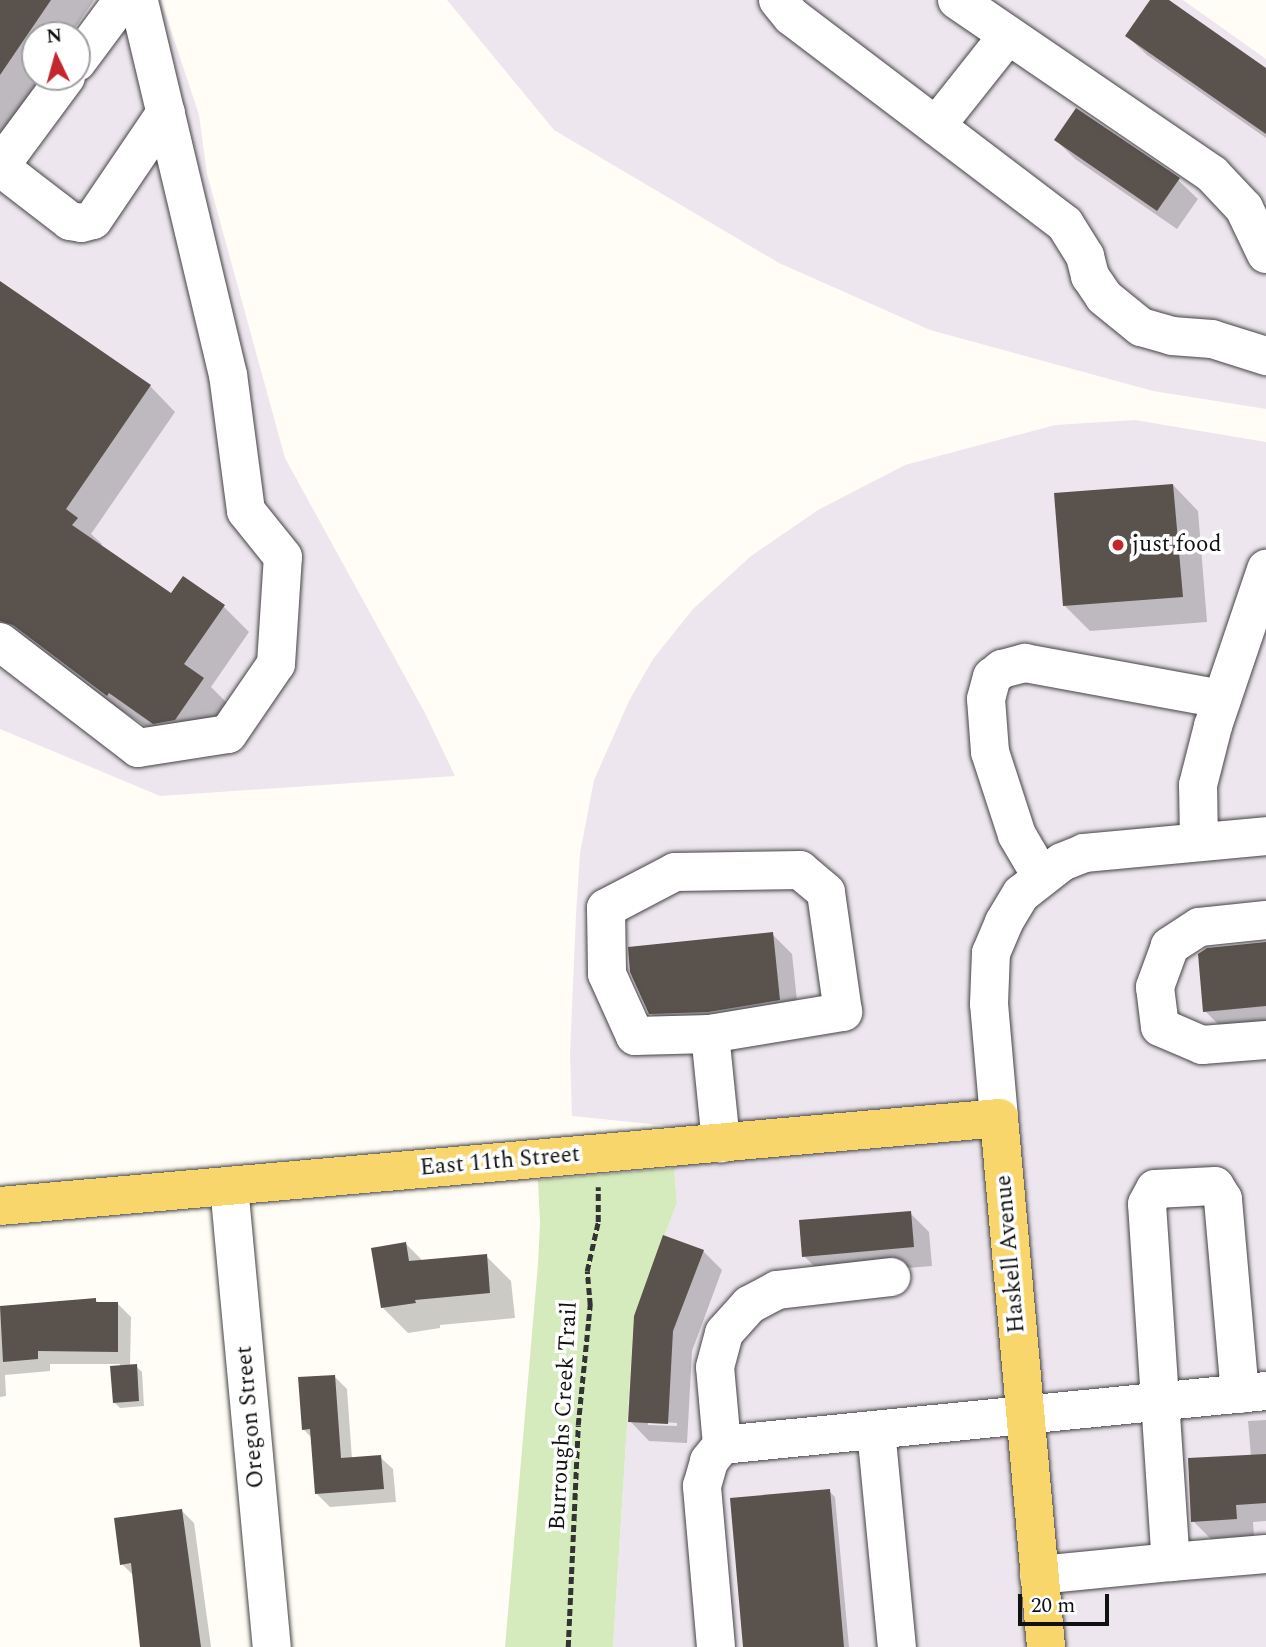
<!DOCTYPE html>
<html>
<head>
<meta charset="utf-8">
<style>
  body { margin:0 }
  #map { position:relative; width:1266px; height:1647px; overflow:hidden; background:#fffdf5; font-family:Spectral,serif }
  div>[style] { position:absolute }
  .industrial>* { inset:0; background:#eee6ef }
  .green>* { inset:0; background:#d5ebbd }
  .shadow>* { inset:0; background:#0003 }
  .building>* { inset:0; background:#5a524d }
  .path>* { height:4.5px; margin-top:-2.25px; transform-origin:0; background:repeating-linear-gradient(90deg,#333 0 7px,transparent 0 10.5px) }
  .roads { filter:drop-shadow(0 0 2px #444) drop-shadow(0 0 2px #444) }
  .minor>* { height:38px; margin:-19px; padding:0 19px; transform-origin:19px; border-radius:19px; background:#fff }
  .major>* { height:38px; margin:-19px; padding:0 19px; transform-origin:19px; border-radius:19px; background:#f9d66b }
  .dots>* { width:19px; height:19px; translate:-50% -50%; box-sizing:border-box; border:4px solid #fff; border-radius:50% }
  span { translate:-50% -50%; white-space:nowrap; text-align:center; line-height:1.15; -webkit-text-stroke:7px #fff; paint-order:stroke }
  .poi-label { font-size:23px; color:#111 }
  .left { translate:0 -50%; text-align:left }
  .street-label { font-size:23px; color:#111 }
  .north { position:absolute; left:21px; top:21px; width:70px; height:70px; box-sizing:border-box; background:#fff; border:2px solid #a0a0a0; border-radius:50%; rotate:355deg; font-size:19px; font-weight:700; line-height:28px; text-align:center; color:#111 }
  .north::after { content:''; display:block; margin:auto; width:24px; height:32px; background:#c4262e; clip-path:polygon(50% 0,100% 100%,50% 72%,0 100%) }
  .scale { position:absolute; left:1018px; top:1594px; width:91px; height:32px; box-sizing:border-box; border:4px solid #111; border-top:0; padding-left:9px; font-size:21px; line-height:24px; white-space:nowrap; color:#111; -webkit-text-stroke:5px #fff; paint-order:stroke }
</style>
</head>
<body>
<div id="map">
  <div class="industrial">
    <i style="clip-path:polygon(evenodd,0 0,161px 0,199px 115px,207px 174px,285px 458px,425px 713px,455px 776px,160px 796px,0 729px,0 0,35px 35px,77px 35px,77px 77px,35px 77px,35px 35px)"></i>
    <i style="clip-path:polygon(447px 0,1183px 0,1266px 59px,1266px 409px,1153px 391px,930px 330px,779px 263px,554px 130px)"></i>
    <i style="clip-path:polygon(1135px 420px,1266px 442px,1266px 1647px,613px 1647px,634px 1316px,677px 1203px,670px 1126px,572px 1116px,570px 1053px,576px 914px,580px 853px,594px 780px,629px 701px,653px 659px,693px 609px,751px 556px,818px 510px,905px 465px,1055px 425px)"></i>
  </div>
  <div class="green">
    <i style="clip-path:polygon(674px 1168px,677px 1203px,634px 1316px,613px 1647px,505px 1647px,538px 1264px,540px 1223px,538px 1180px)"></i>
  </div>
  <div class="shadow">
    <i style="clip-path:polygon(0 0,94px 0,70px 35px,35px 35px,35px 77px,41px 77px,0 137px)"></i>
    <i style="clip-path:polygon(1153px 0,1166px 0,1266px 70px,1266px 138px,1147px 55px,1127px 36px)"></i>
    <i style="clip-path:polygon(1056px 140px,1178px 180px,1198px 199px,1177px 229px,1075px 159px)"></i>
    <i style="clip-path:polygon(0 283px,150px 386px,175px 412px,91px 534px,102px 544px,100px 547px,172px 596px,224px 607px,249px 632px,211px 687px,229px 705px,201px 745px,180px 748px,0 633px)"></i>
    <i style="clip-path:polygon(1173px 485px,1198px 511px,1207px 622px,1090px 631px,1065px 606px)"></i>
    <i style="clip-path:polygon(772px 934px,792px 954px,799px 1019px,670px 1032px,650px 1013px)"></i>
    <i style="clip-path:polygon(1266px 943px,1266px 1027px,1224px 1030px,1205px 1011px)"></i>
    <i style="clip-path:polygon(910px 1213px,929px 1232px,932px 1266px,823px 1275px,804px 1256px)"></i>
    <i style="clip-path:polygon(406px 1244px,423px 1261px,486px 1256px,511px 1281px,515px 1318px,440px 1325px,440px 1328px,408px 1333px,382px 1307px)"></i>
    <i style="clip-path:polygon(evenodd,703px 1251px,722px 1270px,692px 1351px,687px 1443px,649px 1441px,630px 1421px,703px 1251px,648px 1421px,677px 1423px,677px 1426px,648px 1425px,648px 1421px)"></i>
    <i style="clip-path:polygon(95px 1300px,100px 1304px,118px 1304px,131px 1317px,130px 1366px,136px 1366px,142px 1372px,144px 1406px,120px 1408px,114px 1402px,120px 1364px,50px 1364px,50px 1371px,5px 1375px,6px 1396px,0 1397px,0 1308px)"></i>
    <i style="clip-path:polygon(334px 1376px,347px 1389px,352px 1459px,380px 1457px,393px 1469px,396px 1502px,330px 1507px,317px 1494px,312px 1438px,303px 1429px)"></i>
    <i style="clip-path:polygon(1266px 1420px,1266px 1521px,1253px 1522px,1254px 1536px,1211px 1539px,1193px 1521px,1251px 1456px,1248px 1421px)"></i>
    <i style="clip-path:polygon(829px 1491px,835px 1497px,849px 1647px,745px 1647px)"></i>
    <i style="clip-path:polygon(181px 1510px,194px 1523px,211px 1647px,141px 1647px,134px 1576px,122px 1564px)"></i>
  </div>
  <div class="building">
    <i style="clip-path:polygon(0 0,51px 0,0 75px)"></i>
    <i style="clip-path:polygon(1150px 0,1169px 0,1266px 68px,1266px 134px,1125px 36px)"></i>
    <i style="clip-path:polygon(1076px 108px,1180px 178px,1157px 211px,1054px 140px)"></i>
    <i style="clip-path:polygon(0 281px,151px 385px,66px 509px,78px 518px,72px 525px,171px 593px,183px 576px,225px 605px,184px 664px,204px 678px,175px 720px,153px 724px,109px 693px,107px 696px,13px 625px,0 621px)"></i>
    <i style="clip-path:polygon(1173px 484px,1183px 597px,1063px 606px,1054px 493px)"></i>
    <i style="clip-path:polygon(773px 932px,780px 1000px,708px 1012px,649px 1014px,630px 972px,628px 947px)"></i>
    <i style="clip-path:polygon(1266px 942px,1266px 1006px,1203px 1012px,1198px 954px,1207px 948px)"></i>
    <i style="clip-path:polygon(911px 1211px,914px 1247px,802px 1257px,799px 1220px)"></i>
    <i style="clip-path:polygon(663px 1235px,704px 1250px,673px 1331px,668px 1424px,628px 1422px,634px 1316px)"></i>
    <i style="clip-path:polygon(406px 1242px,409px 1261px,487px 1254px,490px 1293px,415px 1300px,416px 1303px,381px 1308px,371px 1248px)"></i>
    <i style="clip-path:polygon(96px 1298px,96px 1302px,118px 1302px,118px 1352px,38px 1351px,38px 1359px,3px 1362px,0 1306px)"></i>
    <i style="clip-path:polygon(137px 1364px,139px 1401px,113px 1403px,110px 1366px)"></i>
    <i style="clip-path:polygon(335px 1375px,341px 1458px,381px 1455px,384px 1489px,315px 1494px,310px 1429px,302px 1430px,298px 1377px)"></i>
    <i style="clip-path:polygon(1266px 1454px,1266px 1503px,1236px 1505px,1237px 1519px,1191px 1522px,1188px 1458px)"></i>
    <i style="clip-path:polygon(830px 1489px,844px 1647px,743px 1647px,730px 1498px)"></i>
    <i style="clip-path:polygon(182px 1509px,201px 1647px,140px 1647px,131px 1563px,120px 1565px,114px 1518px)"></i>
  </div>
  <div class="path">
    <i style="left:568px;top:1647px;width:222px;rotate:-87.4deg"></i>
    <i style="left:578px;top:1425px;width:121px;rotate:-84.3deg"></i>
    <i style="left:590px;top:1305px;width:34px;rotate:-95deg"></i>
    <i style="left:587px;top:1271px;width:50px;rotate:-77.3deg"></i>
    <i style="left:598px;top:1222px;width:35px;rotate:-90deg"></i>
  </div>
  <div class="roads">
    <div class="minor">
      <i style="left:778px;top:0;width:21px;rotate:51deg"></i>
      <i style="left:791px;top:16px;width:344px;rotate:37.2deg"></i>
      <i style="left:1065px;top:224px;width:38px;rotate:58deg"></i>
      <i style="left:1085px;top:256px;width:21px;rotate:76deg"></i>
      <i style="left:1090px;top:276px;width:25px;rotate:56deg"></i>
      <i style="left:1104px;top:297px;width:48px;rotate:39deg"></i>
      <i style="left:1141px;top:327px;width:32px;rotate:16deg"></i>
      <i style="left:1172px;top:336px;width:40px;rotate:4.3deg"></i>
      <i style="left:1212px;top:339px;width:57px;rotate:17.5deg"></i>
      <i style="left:957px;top:0;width:309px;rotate:34.3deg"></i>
      <i style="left:1212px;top:174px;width:47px;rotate:46.7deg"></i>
      <i style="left:1244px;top:208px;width:51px;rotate:64.4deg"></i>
      <i style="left:77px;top:62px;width:77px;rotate:-53.4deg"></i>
      <i style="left:66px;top:77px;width:96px;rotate:126.5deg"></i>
      <i style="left:9px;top:154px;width:10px;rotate:107deg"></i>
      <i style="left:6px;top:164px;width:10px;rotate:73deg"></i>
      <i style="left:9px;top:174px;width:77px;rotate:37.6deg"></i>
      <i style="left:70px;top:221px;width:11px;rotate:10deg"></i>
      <i style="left:81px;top:223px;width:12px;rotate:-14deg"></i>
      <i style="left:93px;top:220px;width:130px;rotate:-55.9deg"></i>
      <i style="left:936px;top:126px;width:116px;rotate:-51.6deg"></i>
      <i style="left:0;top:642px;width:174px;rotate:37.5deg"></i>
      <i style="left:138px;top:748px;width:91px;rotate:-8.8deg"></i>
      <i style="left:228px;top:734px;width:85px;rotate:-55.6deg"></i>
      <i style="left:276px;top:664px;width:107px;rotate:-86.3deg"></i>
      <i style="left:283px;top:557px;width:59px;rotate:-128.8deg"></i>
      <i style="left:246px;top:511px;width:137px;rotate:-97.5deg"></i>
      <i style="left:228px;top:375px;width:385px;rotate:-103.4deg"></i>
      <i style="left:1199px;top:841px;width:56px;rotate:-91deg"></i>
      <i style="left:1198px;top:785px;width:61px;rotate:-75.7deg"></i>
      <i style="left:1213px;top:726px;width:166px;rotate:-71.3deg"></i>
      <i style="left:1041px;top:876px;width:48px;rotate:-120.3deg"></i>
      <i style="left:1017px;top:835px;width:87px;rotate:-108deg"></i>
      <i style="left:990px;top:752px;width:53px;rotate:-94.3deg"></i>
      <i style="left:986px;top:699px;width:23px;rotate:-75deg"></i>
      <i style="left:992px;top:677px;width:13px;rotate:-39deg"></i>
      <i style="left:1002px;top:669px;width:24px;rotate:-15deg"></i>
      <i style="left:1025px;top:663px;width:200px;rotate:10.4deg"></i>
      <i style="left:1266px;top:920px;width:67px;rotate:174deg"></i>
      <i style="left:1199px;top:927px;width:35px;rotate:147deg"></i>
      <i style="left:1170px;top:946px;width:44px;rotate:110.1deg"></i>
      <i style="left:1155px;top:987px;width:40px;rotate:82.9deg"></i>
      <i style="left:1160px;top:1027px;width:46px;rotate:23.2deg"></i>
      <i style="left:1202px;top:1045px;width:64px;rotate:-4.5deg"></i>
      <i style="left:710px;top:1034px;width:135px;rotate:-9.4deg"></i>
      <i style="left:843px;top:1012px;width:121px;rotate:-98.1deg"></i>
      <i style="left:826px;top:892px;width:34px;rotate:-140deg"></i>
      <i style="left:800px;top:870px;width:125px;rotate:179.1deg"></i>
      <i style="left:675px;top:872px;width:78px;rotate:152.4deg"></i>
      <i style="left:606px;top:908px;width:66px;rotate:89.1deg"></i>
      <i style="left:607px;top:974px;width:68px;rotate:65.7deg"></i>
      <i style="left:635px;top:1036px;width:75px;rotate:-1.5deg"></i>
      <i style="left:710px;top:1034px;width:110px;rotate:84.2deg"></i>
      <i style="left:999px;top:1118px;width:114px;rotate:-95deg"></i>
      <i style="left:989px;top:1004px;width:51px;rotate:-87.8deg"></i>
      <i style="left:991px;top:953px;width:34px;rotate:-67deg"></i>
      <i style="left:1004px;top:922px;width:33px;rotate:-59deg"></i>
      <i style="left:1021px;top:894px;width:52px;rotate:-38deg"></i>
      <i style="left:1062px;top:862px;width:24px;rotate:-22deg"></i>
      <i style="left:1084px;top:853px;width:183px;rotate:-5.3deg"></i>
      <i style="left:229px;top:1186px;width:463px;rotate:84.7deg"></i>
      <i style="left:1240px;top:1394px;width:196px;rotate:-95deg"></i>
      <i style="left:1223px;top:1199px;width:15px;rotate:-122deg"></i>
      <i style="left:1215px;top:1186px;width:60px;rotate:177.1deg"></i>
      <i style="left:1155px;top:1189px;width:17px;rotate:118deg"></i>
      <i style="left:1147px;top:1204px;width:359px;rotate:86.2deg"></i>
      <i style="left:1171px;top:1562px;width:95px;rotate:-4.8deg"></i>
      <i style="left:876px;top:1430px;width:218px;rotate:84.5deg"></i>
      <i style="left:722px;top:1445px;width:78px;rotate:-95.1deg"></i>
      <i style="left:715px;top:1367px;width:35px;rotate:-75deg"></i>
      <i style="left:724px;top:1333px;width:38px;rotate:-48deg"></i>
      <i style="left:749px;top:1305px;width:32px;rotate:-28deg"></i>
      <i style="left:777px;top:1290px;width:115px;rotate:-6.5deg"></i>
      <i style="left:1039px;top:1575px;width:133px;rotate:-5.6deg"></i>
      <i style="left:716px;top:1647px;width:162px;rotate:-95deg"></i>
      <i style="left:702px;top:1486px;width:26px;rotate:-74deg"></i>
      <i style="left:709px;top:1461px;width:21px;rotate:-51deg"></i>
      <i style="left:722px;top:1445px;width:547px;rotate:-5.67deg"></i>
    </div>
    <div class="major">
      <i style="left:0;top:1206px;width:1003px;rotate:-5.03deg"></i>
      <i style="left:999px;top:1118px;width:531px;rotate:84.92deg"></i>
    </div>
  </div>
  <div class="dots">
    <i style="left:1118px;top:545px;background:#c4262e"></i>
  </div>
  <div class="poi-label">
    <span class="left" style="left:1132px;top:545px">just food</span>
  </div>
  <div class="street-label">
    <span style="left:500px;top:1162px;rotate:-5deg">East 11th Street</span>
    <span style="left:1011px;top:1254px;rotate:-95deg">Haskell Avenue</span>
    <span style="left:564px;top:1416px;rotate:-87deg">Burroughs Creek Trail</span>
    <span style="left:251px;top:1417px;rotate:-95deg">Oregon Street</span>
  </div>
  <div class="north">N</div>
  <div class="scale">20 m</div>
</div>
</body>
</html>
